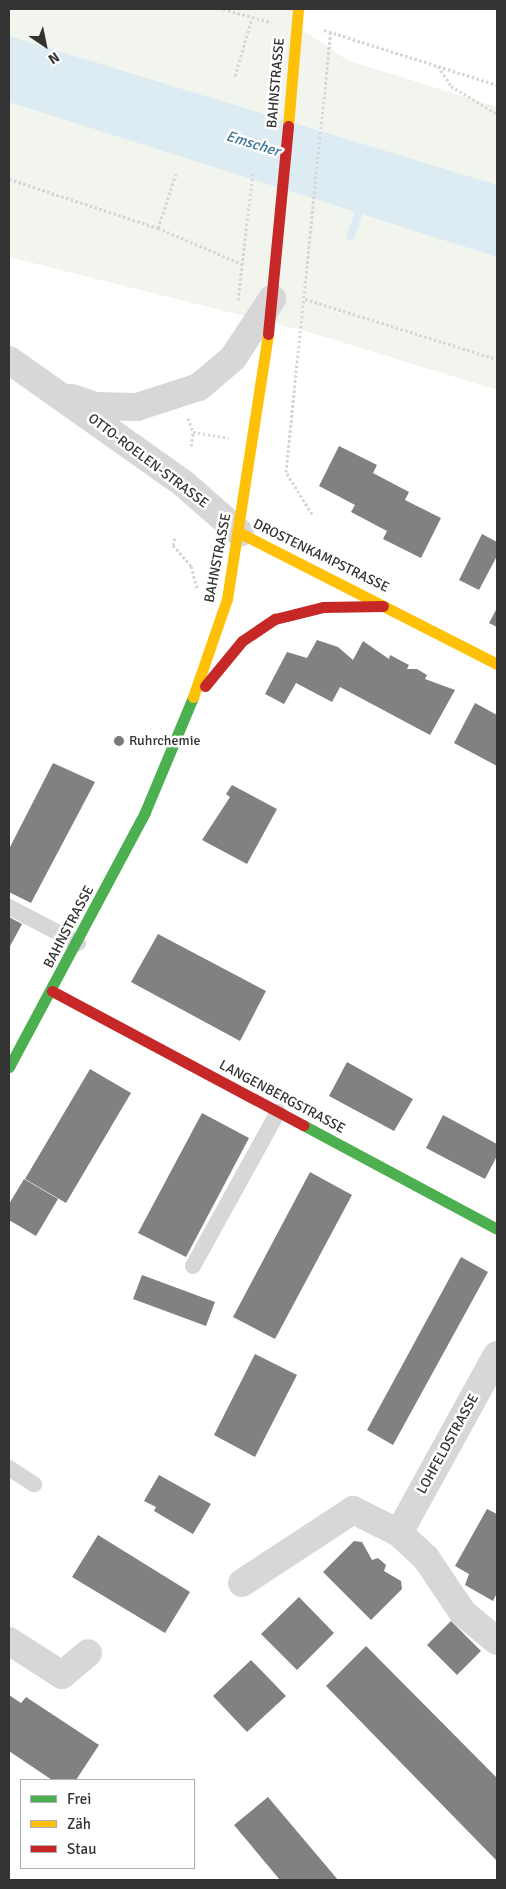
<!DOCTYPE html>
<html>
<head>
<meta charset="utf-8">
<style>
  body { margin:0 }
  #map { position:relative; width:506px; height:1889px; overflow:hidden; background:#fff; font-family:Signika,sans-serif }
  div>[style] { position:absolute }
  .green>* { inset:0; background:#f1f5ed }
  .water>* { inset:0; background:#ddebf3 }
  .stream>* { height:8px; margin:-4px; padding:0 4px; transform-origin:4px; border-radius:4px; background:#ddebf3 }
  .building>* { inset:0; background:#818181 }
  .path>* { height:3px; margin-top:-1.5px; transform-origin:0; background:repeating-linear-gradient(90deg,#d6d6d6 0 2.5px,transparent 0 5px) }
  .lane>* { height:16px; margin:-8px; padding:0 8px; transform-origin:8px; border-radius:8px; background:#d7d7d7 }
  .street>* { height:28px; margin:-14px; padding:0 14px; transform-origin:14px; border-radius:14px; background:#d7d7d7 }
  .fast>* { height:11px; margin:-5.5px; padding:0 5.5px; transform-origin:5.5px; border-radius:5.5px; background:#4caf50 }
  .slow>* { height:11px; margin:-5.5px; padding:0 5.5px; transform-origin:5.5px; border-radius:5.5px; background:#ffc107 }
  .jam>* { height:11px; margin:-5.5px; padding:0 5.5px; transform-origin:5.5px; border-radius:5.5px; background:#c62828 }
  .dots>* { width:14px; height:14px; translate:-50% -50%; box-sizing:border-box; border:2px solid #fff; border-radius:50% }
  span { translate:-50% -50%; white-space:nowrap; text-align:center; line-height:1.15; -webkit-text-stroke:5px #fff; paint-order:stroke }
  .street-label { font-size:14px; color:#333 }
  .poi-label { font-size:14px; color:#333 }
  .left { translate:0 -50%; text-align:left }
  .water-label { font-size:15px; color:#3f7597; font-style:italic }
  .frame { position:absolute; inset:0; border:10px solid #333; pointer-events:none }
  .legend { position:absolute; left:20px; top:1779px; width:175px; height:90px; box-sizing:border-box; background:#fff; border:1px solid #adadad; margin:0; padding:6px 9px; list-style:none; font-size:15px; color:#333 }
  .legend li { display:flex; align-items:center; gap:10px; height:25px }
  .legend b { width:25px; border:1px solid #adadad }
  .north { position:absolute; left:20px; top:20px; width:50px; height:50px; -webkit-text-stroke:4px #fff; paint-order:stroke; rotate:146deg; font-size:14px; font-weight:700; line-height:20px; text-align:center; color:#333 }
  .north::after { content:''; display:block; margin:auto; width:18px; height:22px; background:#333; clip-path:polygon(50% 0,100% 100%,50% 72%,0 100%) }
</style>
</head>
<body>
<div id="map">
  <div class="green">
    <i style="clip-path:polygon(9px 9px,293px 9px,292px 23px,347px 60px,497px 107px,497px 390px,312px 333px,9px 257px)"></i>
  </div>
  <div class="water">
    <i style="clip-path:polygon(9px 36px,497px 185px,497px 257px,9px 102px)"></i>
  </div>
  <div class="stream">
    <i style="left:351px;top:236px;width:33px;rotate:-72deg"></i>
  </div>
  <div class="building">
    <i style="clip-path:polygon(339px 446px,377px 465px,373px 473px,409px 492px,405px 500px,441px 518px,421px 558px,383px 539px,387px 531px,351px 512px,355px 505px,319px 486px)"></i>
    <i style="clip-path:polygon(482px 534px,497px 542px,497px 556px,479px 590px,459px 580px)"></i>
    <i style="clip-path:polygon(497px 608px,497px 627px,489px 623px)"></i>
    <i style="clip-path:polygon(317px 640px,338px 647px,353px 660px,363px 641px,389px 659px,390px 655px,409px 665px,407px 669px,417px 669px,427px 675px,425px 679px,455px 690px,430px 735px,340px 687px,332px 702px,296px 683px,284px 704px,265px 694px,287px 652px,307px 658px)"></i>
    <i style="clip-path:polygon(475px 703px,497px 715px,497px 766px,454px 743px)"></i>
    <i style="clip-path:polygon(53px 763px,95px 782px,31px 903px,9px 892px,9px 849px)"></i>
    <i style="clip-path:polygon(232px 785px,277px 809px,247px 864px,202px 840px,230px 797px,226px 794px)"></i>
    <i style="clip-path:polygon(9px 917px,22px 924px,9px 948px)"></i>
    <i style="clip-path:polygon(158px 934px,266px 991px,240px 1041px,131px 982px)"></i>
    <i style="clip-path:polygon(347px 1062px,413px 1099px,394px 1131px,329px 1096px)"></i>
    <i style="clip-path:polygon(90px 1069px,131px 1093px,66px 1203px,25px 1179px)"></i>
    <i style="clip-path:polygon(202px 1113px,249px 1138px,186px 1257px,138px 1233px)"></i>
    <i style="clip-path:polygon(443px 1115px,497px 1144px,497px 1156px,485px 1179px,426px 1148px)"></i>
    <i style="clip-path:polygon(310px 1172px,352px 1195px,275px 1339px,233px 1317px)"></i>
    <i style="clip-path:polygon(24px 1179px,58px 1199px,36px 1236px,9px 1220px,9px 1204px)"></i>
    <i style="clip-path:polygon(461px 1257px,488px 1272px,393px 1445px,367px 1430px)"></i>
    <i style="clip-path:polygon(142px 1275px,215px 1302px,206px 1326px,133px 1299px)"></i>
    <i style="clip-path:polygon(255px 1354px,297px 1375px,255px 1457px,214px 1435px)"></i>
    <i style="clip-path:polygon(159px 1475px,211px 1504px,193px 1534px,154px 1511px,156px 1507px,144px 1501px)"></i>
    <i style="clip-path:polygon(487px 1509px,497px 1514px,497px 1593px,493px 1601px,465px 1585px,469px 1574px,455px 1566px)"></i>
    <i style="clip-path:polygon(98px 1535px,190px 1592px,165px 1633px,72px 1577px)"></i>
    <i style="clip-path:polygon(354px 1541px,362px 1542px,372px 1560px,378px 1558px,386px 1565px,384px 1571px,401px 1581px,402px 1589px,371px 1620px,323px 1572px)"></i>
    <i style="clip-path:polygon(299px 1597px,334px 1633px,297px 1670px,261px 1634px)"></i>
    <i style="clip-path:polygon(451px 1621px,481px 1651px,457px 1675px,427px 1645px)"></i>
    <i style="clip-path:polygon(366px 1646px,497px 1778px,497px 1861px,326px 1686px)"></i>
    <i style="clip-path:polygon(251px 1660px,286px 1696px,247px 1732px,213px 1696px)"></i>
    <i style="clip-path:polygon(9px 1695px,21px 1703px,26px 1697px,99px 1745px,76px 1780px,52px 1780px,9px 1751px)"></i>
    <i style="clip-path:polygon(268px 1797px,338px 1880px,280px 1880px,234px 1825px)"></i>
  </div>
  <div class="path">
    <i style="left:223px;top:9px;width:50px;rotate:15.2deg"></i>
    <i style="left:324px;top:30px;width:182px;rotate:17.6deg"></i>
    <i style="left:438px;top:66px;width:24px;rotate:57deg"></i>
    <i style="left:451px;top:86px;width:54px;rotate:31.3deg"></i>
    <i style="left:235px;top:76px;width:60px;rotate:-73.7deg"></i>
    <i style="left:9px;top:179px;width:157px;rotate:18.2deg"></i>
    <i style="left:158px;top:228px;width:91px;rotate:23.2deg"></i>
    <i style="left:158px;top:228px;width:57px;rotate:-71.6deg"></i>
    <i style="left:305px;top:299px;width:201px;rotate:17.4deg"></i>
    <i style="left:238px;top:300px;width:129px;rotate:-83.3deg"></i>
    <i style="left:188px;top:418px;width:15px;rotate:70deg"></i>
    <i style="left:191px;top:446px;width:14px;rotate:-82deg"></i>
    <i style="left:193px;top:432px;width:36px;rotate:9deg"></i>
    <i style="left:312px;top:514px;width:49px;rotate:-121.8deg"></i>
    <i style="left:286px;top:472px;width:443px;rotate:-84.2deg"></i>
    <i style="left:175px;top:538px;width:7px;rotate:106deg"></i>
    <i style="left:173px;top:545px;width:28px;rotate:49deg"></i>
    <i style="left:191px;top:566px;width:24px;rotate:75deg"></i>
  </div>
  <div class="lane">
    <i style="left:9px;top:907px;width:78px;rotate:27.6deg"></i>
    <i style="left:193px;top:1266px;width:176px;rotate:-61.1deg"></i>
    <i style="left:9px;top:1468px;width:30px;rotate:33deg"></i>
  </div>
  <div class="street">
    <i style="left:9px;top:360px;width:214px;rotate:35.3deg"></i>
    <i style="left:184px;top:484px;width:74px;rotate:41.2deg"></i>
    <i style="left:72px;top:398px;width:24px;rotate:19deg"></i>
    <i style="left:95px;top:406px;width:42px;rotate:1.4deg"></i>
    <i style="left:137px;top:407px;width:65px;rotate:-17.9deg"></i>
    <i style="left:199px;top:387px;width:45px;rotate:-40.5deg"></i>
    <i style="left:233px;top:358px;width:71px;rotate:-56.5deg"></i>
    <i style="left:399px;top:1533px;width:37px;rotate:43deg"></i>
    <i style="left:426px;top:1558px;width:66px;rotate:56.1deg"></i>
    <i style="left:463px;top:1613px;width:44px;rotate:39.5deg"></i>
    <i style="left:242px;top:1583px;width:133px;rotate:-33.3deg"></i>
    <i style="left:353px;top:1510px;width:51px;rotate:26.6deg"></i>
    <i style="left:399px;top:1533px;width:203px;rotate:-61.2deg"></i>
    <i style="left:9px;top:1641px;width:63px;rotate:32.7deg"></i>
    <i style="left:62px;top:1675px;width:34px;rotate:-40deg"></i>
  </div>
  <div class="fast">
    <i style="left:9px;top:1067px;width:289px;rotate:-61.9deg"></i>
    <i style="left:145px;top:812px;width:125px;rotate:-67.3deg"></i>
    <i style="left:303px;top:1125px;width:220px;rotate:28.2deg"></i>
  </div>
  <div class="slow">
    <i style="left:288px;top:126px;width:117px;rotate:-85.1deg"></i>
    <i style="left:240px;top:533px;width:288px;rotate:27deg"></i>
    <i style="left:193px;top:697px;width:104px;rotate:-70.9deg"></i>
    <i style="left:227px;top:599px;width:268px;rotate:-81.2deg"></i>
  </div>
  <div class="jam">
    <i style="left:268px;top:334px;width:209px;rotate:-84.5deg"></i>
    <i style="left:205px;top:686px;width:58px;rotate:-50.6deg"></i>
    <i style="left:242px;top:641px;width:40px;rotate:-34deg"></i>
    <i style="left:275px;top:619px;width:49px;rotate:-14deg"></i>
    <i style="left:323px;top:607px;width:60px;rotate:-1deg"></i>
    <i style="left:52px;top:991px;width:285px;rotate:28.1deg"></i>
  </div>
  <div class="dots">
    <i style="left:119px;top:741px;background:#7a7a7a"></i>
  </div>
  <div class="street-label">
    <span style="left:276px;top:83px;rotate:-85deg">BAHNSTRASSE</span>
    <span style="left:148px;top:461px;rotate:37deg">OTTO-ROELEN-STRASSE</span>
    <span style="left:321px;top:556px;rotate:26deg">DROSTENKAMPSTRASSE</span>
    <span style="left:218px;top:558px;rotate:-79deg">BAHNSTRASSE</span>
    <span style="left:69px;top:927px;rotate:-62deg">BAHNSTRASSE</span>
    <span style="left:282px;top:1097px;rotate:28deg">LANGENBERGSTRASSE</span>
    <span style="left:448px;top:1444px;rotate:-61deg">LOHFELDSTRASSE</span>
  </div>
  <div class="poi-label">
    <span class="left" style="left:129px;top:741px">Ruhrchemie</span>
  </div>
  <div class="water-label">
    <span style="left:253px;top:144px;rotate:17deg">Emscher</span>
  </div>
  <div class="frame"></div>
  <ul class="legend">
  <li><b style="height:6px;background:#4caf50"></b>Frei</li>
  <li><b style="height:6px;background:#ffc107"></b>Zäh</li>
  <li><b style="height:6px;background:#c62828"></b>Stau</li>
  </ul>
  <div class="north">N</div>
</div>
</body>
</html>
